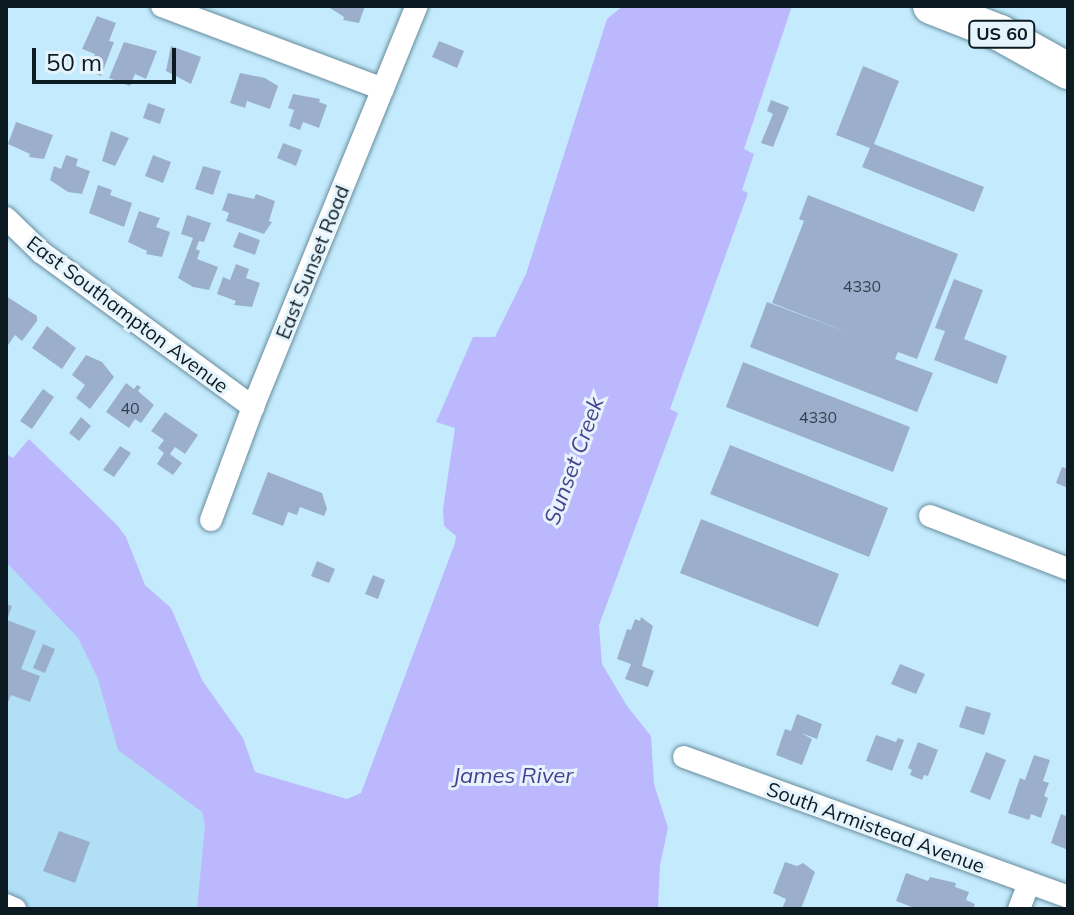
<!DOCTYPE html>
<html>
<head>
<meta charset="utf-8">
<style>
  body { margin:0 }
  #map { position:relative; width:1074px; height:915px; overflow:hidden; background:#c4ebfd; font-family:Mulish,sans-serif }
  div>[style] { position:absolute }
  .built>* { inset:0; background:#b1e0f6 }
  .water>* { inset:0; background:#bcb8fd }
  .building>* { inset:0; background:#9bafcc }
  .roads { filter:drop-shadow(0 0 2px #678c9d) drop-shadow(0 0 2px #678c9d) }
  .street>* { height:22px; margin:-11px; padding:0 11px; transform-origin:11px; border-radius:11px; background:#fff }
  .primary>* { height:36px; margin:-18px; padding:0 18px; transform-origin:18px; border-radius:18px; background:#fff }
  span { translate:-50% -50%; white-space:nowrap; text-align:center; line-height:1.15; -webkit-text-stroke:6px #e5f4fc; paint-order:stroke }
  .number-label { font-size:16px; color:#30404c }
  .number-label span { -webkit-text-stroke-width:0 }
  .shield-label span { padding:2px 6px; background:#e5f4fc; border:2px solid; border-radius:6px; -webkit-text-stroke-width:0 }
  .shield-label { font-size:18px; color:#0c1b21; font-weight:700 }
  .street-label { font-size:20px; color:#0c1b21 }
  .water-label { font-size:22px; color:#4b3f8e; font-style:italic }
  .frame { position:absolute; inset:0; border:8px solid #0c1b21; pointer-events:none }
  .scale { position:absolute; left:32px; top:48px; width:144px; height:36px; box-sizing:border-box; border:4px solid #0c1b21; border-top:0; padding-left:10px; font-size:24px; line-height:28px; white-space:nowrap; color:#0c1b21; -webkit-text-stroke:6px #e5f4fc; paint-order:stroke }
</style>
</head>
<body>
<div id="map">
  <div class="built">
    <i style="clip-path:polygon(6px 508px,215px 780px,211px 909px,6px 909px)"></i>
  </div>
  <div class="water">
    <i style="clip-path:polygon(623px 6px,792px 6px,744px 149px,754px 154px,742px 190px,748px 193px,670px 409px,678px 413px,599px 625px,602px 664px,627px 706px,651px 736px,654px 784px,668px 828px,660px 865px,658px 909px,197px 909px,205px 825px,202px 812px,118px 750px,98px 679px,78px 638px,6px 562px,6px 454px,13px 458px,29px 439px,117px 525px,126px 537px,145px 585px,171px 608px,202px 680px,243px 738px,255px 772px,347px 799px,361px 793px,455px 543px,456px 536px,444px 526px,443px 509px,455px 428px,436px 422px,473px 337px,495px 337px,526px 274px,607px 19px)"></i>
  </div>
  <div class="building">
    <i style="clip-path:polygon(327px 6px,365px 6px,359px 23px,343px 20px,344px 17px)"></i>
    <i style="clip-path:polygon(97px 16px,116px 23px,109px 41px,114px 42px,101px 76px,89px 71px,95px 54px,82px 49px)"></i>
    <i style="clip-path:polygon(439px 41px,464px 51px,457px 68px,432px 57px)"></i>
    <i style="clip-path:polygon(124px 42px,157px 51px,146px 79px,135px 74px,130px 86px,109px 78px)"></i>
    <i style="clip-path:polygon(171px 46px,201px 57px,191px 84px,166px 71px)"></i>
    <i style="clip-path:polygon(863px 66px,899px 81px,874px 144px,984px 187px,974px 212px,862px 167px,870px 148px,836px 135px)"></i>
    <i style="clip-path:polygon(240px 73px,265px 78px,278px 86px,270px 109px,247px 101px,245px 108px,230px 103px)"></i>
    <i style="clip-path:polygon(293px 94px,320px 99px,319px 102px,327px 105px,319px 128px,303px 122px,300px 130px,289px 126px,294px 110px,288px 108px)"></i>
    <i style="clip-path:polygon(771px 100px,789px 107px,773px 147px,761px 143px,773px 114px,767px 111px)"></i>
    <i style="clip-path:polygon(148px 103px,165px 109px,160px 124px,143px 118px)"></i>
    <i style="clip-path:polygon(16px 122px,53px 135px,44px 159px,29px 157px,30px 154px,8px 144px)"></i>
    <i style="clip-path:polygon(111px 131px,129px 138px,115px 166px,102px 161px)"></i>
    <i style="clip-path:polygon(283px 143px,302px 150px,296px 166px,277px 158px)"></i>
    <i style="clip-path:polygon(66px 155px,78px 159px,76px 166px,90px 171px,82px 194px,68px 192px,50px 180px,54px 166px,61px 169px)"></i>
    <i style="clip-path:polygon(153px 155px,171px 162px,163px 183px,145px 176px)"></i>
    <i style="clip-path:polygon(203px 166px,221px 171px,213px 195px,195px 189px)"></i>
    <i style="clip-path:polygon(98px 185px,112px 190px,110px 195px,132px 203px,124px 227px,89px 213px)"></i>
    <i style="clip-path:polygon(228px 193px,254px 199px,256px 194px,275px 201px,269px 221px,272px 222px,264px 234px,226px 221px,229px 213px,222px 210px)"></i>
    <i style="clip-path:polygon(808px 195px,958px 254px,917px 359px,898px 352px,895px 359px,933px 373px,917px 412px,750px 347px,767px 302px,855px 335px,772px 303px,804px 221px,799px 219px)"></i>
    <i style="clip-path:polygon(139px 211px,160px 218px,156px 227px,170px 232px,162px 257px,146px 254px,147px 251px,128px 242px)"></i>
    <i style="clip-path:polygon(187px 215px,211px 223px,204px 242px,199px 241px,196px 249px,200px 251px,197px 259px,218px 267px,209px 290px,193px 287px,178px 278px,193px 238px,181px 234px)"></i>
    <i style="clip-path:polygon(239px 232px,260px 240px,255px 255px,233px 247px)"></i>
    <i style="clip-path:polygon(236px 264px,249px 269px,246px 278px,260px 283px,252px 307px,234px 305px,236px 301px,217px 294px,223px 277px,230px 280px)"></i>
    <i style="clip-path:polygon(954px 279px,983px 290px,964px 339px,1007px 356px,997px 384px,934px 360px,945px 331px,935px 328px)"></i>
    <i style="clip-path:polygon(6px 296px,37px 316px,37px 321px,22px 341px,15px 335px,6px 348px)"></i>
    <i style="clip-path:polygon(47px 326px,76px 348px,62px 369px,32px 348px)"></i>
    <i style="clip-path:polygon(86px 355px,102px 362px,114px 377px,90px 409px,76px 398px,85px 385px,72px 375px)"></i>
    <i style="clip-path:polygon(743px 362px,910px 427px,893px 472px,726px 407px)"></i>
    <i style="clip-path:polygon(126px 383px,134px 389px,137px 385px,141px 387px,138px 391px,154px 405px,141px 423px,135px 419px,129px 428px,106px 412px)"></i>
    <i style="clip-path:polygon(43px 389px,54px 397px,32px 429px,20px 421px)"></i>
    <i style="clip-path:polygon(165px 412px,198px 435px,185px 454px,175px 447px,170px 454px,182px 463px,173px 475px,157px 464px,164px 453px,158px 448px,164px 440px,151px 431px)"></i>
    <i style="clip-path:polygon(81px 417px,91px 426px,79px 441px,69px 433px)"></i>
    <i style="clip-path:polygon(730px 445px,888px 508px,869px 557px,710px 494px)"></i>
    <i style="clip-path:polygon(120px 446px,131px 453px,114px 477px,103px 470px)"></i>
    <i style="clip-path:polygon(1062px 467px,1068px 469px,1068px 488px,1056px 483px)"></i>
    <i style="clip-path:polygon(268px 472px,322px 493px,327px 509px,324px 516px,300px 507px,297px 515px,288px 512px,283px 526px,252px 514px)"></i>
    <i style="clip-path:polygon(701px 519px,839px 574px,818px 627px,680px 573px)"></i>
    <i style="clip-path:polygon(317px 561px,335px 569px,329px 583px,311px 576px)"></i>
    <i style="clip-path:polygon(373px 575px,385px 580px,378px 599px,365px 594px)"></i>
    <i style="clip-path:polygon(6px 604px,12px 606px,7px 620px,36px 631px,21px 669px,40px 676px,30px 702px,11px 695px,6px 707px)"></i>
    <i style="clip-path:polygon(641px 617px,653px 626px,642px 666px,654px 671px,648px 687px,625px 679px,631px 664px,617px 659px,627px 629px,631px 630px,635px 619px,640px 621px)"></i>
    <i style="clip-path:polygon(43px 644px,55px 649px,45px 673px,33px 668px)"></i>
    <i style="clip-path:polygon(900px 664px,925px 674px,916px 694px,891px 684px)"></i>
    <i style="clip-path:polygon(966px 706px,991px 713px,984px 735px,959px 727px)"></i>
    <i style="clip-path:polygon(797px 714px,822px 724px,817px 739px,801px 733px,812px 739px,802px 765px,776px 755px,785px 729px,791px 731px)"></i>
    <i style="clip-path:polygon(876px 735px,896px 742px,898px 738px,904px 740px,892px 771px,866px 761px)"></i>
    <i style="clip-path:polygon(918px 742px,938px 750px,928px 776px,924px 775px,922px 780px,910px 775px,912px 770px,908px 768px)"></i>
    <i style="clip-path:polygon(986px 752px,1006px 760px,990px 800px,970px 792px)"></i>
    <i style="clip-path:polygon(1034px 755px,1050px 760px,1043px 781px,1049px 783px,1044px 796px,1048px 798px,1041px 818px,1031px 814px,1029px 820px,1008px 813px,1020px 778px,1025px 780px)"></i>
    <i style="clip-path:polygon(1068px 811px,1068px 850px,1051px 843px,1061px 814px,1066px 816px)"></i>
    <i style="clip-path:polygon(59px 831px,90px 842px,75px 883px,43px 871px)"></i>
    <i style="clip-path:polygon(785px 862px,797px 866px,803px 863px,815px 872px,801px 909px,782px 909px,786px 899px,773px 893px)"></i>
    <i style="clip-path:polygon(906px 873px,928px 881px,930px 877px,956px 883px,955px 887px,969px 892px,966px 900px,975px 904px,973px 909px,917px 909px,896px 901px)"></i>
  </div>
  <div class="roads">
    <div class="street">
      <i style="left:162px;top:6px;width:236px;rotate:20.6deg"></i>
      <i style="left:6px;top:218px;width:49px;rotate:44.2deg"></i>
      <i style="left:41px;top:252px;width:263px;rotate:36.2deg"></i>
      <i style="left:930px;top:516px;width:148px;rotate:21deg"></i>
      <i style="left:211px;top:520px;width:121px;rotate:-69.6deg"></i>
      <i style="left:253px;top:407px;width:433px;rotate:-67.8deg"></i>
      <i style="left:684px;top:757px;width:409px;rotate:20deg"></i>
      <i style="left:6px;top:905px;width:10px;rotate:24deg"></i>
      <i style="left:1019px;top:909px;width:28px;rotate:-69deg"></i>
    </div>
    <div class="primary">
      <i style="left:931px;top:6px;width:74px;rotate:21.4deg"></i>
      <i style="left:1000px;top:33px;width:78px;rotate:29.2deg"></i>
    </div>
  </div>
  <div class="number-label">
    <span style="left:862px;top:286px">4330</span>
    <span style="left:130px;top:408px">40</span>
    <span style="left:818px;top:417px">4330</span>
  </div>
  <div class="shield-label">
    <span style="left:1002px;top:34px">US 60</span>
  </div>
  <div class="street-label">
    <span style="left:312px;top:262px;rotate:-68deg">East Sunset Road</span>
    <span style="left:128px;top:314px;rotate:37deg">East Southampton Avenue</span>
    <span style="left:876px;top:827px;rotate:20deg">South Armistead Avenue</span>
  </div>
  <div class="water-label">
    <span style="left:574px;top:461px;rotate:-70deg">Sunset Creek</span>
    <span style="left:513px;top:776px">James River</span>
  </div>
  <div class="frame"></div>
  <div class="scale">50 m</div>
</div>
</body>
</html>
